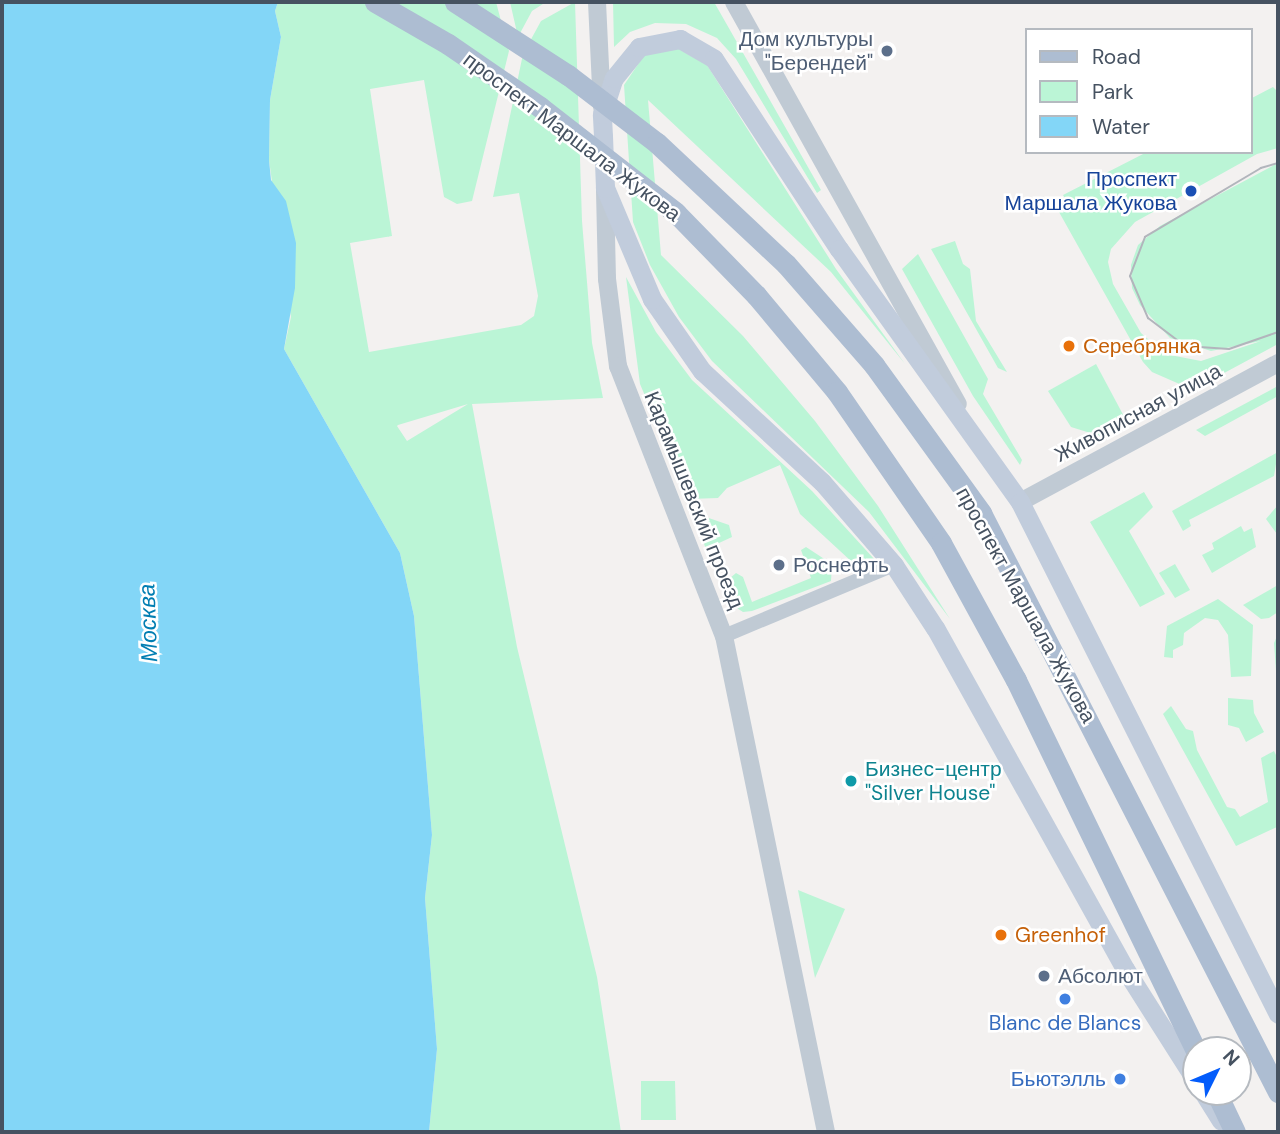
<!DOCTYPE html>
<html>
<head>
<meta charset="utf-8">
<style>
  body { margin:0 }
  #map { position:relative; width:1280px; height:1134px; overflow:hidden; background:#f3f1f0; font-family:"DM Sans",sans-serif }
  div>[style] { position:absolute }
  .green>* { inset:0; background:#bbf5d6 }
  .water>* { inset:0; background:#83d6f7 }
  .minor>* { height:14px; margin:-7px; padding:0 7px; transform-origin:7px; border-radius:7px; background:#c0cad4 }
  .tertiary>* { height:18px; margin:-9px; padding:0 9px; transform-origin:9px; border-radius:9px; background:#c0cad4 }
  .secondary>* { height:19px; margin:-9.5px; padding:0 9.5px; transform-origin:9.5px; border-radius:9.5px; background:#c1ccdc }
  .primary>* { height:21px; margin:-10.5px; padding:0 10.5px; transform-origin:10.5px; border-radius:10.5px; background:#adbdd2 }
  .tram>* { height:2px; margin:-1px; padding:0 1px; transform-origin:1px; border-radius:1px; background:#b2b5bc }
  .primary-bridge>* { height:21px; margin:-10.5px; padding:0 10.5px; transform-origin:10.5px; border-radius:10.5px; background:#adbdd2 }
  .dots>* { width:19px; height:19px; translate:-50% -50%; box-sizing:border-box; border:4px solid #fff; border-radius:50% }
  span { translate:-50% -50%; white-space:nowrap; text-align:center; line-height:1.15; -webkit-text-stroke:5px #fff; paint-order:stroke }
  .service-label { font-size:21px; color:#4e5e75 }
  .right { translate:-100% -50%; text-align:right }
  .left { translate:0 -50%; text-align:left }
  .street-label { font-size:21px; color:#465261 }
  .transit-label { font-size:21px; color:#164399 }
  .food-label { font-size:21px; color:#c56008 }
  .culture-label { font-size:21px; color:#0d838f }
  .shop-label { font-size:21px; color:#366cbe }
  .water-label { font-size:23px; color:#017eb2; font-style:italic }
  .frame { position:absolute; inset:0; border:4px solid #465261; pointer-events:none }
  .legend { position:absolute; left:1025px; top:28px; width:228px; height:126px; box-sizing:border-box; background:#fff; border:2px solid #b5bac0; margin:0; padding:9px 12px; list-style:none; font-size:21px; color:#465261 }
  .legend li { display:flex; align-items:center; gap:14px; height:35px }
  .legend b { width:35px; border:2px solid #b5bac0 }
  .north { position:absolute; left:1182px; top:1036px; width:70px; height:70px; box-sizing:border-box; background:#fff; border:2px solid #b5bac0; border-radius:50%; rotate:47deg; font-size:19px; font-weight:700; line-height:28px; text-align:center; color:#465261 }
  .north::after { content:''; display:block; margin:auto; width:24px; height:32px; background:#035cfb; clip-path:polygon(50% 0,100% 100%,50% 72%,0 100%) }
</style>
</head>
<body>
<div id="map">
  <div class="green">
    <i style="clip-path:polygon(evenodd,278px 2px,496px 2px,509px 51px,472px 201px,457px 204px,444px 197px,424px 80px,370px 89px,392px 236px,350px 243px,369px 352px,521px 325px,534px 316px,538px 296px,519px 193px,493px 197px,523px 54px,541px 21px,575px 2px,582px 221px,592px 343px,603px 398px,472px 404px,517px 647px,597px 977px,621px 1132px,429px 1132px,437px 1049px,425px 898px,432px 835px,414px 616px,400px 553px,284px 349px,291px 317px,269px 160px,270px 100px,281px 37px,275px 11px,278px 2px,468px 404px,407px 441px,397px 426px,398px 425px,468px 404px)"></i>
    <i style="clip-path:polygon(510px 2px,546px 2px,532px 11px,518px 37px)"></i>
    <i style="clip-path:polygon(613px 2px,714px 2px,821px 190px,817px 193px,736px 59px,717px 38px,686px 24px,655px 23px,630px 32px,614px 47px)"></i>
    <i style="clip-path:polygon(677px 48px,707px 65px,836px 269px,905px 364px,831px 272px,648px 100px,661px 255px,743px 336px,815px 421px,878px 506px,950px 619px,869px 512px,712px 361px,679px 317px,650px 265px,633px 222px,624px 85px,645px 54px)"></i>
    <i style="clip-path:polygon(1273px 87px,1278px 92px,1278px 148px,1257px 154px,1135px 222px,1111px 249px,1108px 262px,1113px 284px,1141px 333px,1156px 346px,1170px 355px,1201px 361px,1261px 341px,1211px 351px,1170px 338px,1140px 305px,1132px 288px,1131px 265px,1138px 245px,1160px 226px,1278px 163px,1278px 344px,1200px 386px,1184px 386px,1152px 372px,1143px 362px,1059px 212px,1069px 206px,1063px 195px,1147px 152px,1250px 152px,1250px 99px)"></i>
    <i style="clip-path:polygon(955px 241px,963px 264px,970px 269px,976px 321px,1007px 372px,998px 368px,931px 249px)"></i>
    <i style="clip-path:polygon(918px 254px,988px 379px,983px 394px,1022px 460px,1020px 465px,973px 396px,902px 269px)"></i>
    <i style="clip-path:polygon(626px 277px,656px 332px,692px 380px,812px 491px,875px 560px,873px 565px,852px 562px,800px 514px,780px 465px,727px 488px,718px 498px,689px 499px,640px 384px)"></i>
    <i style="clip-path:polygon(1096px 364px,1127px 422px,1100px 436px,1071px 427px,1048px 391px)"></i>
    <i style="clip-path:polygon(1278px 386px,1278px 396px,1205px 436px,1196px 430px)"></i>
    <i style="clip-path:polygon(1278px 452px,1274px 476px,1189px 520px,1191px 526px,1183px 531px,1172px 511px)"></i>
    <i style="clip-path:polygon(1144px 492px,1153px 507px,1129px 531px,1165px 594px,1140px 607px,1090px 522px)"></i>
    <i style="clip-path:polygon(1278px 505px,1278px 533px,1277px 534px,1266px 519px)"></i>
    <i style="clip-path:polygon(703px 516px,729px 525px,732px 537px,706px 549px,696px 523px)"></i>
    <i style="clip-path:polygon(1241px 526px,1244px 532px,1252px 528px,1256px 547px,1212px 573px,1202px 555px,1214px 549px,1212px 543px)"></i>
    <i style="clip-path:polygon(806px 547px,832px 564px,831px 581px,752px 611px,743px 612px,729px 603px,723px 584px,736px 573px,743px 577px,752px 602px,811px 578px,801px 550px)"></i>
    <i style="clip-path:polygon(1175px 564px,1190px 590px,1175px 598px,1159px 573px)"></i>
    <i style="clip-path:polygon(1278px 585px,1278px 612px,1269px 618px,1261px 619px,1243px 605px)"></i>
    <i style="clip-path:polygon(1218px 599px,1253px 625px,1251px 676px,1231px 677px,1228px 635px,1218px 620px,1205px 618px,1184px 633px,1183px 645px,1173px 650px,1173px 658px,1164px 657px,1167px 626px)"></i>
    <i style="clip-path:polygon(1278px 634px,1278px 698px,1274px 643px)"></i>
    <i style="clip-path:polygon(1228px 698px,1253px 700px,1254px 713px,1264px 732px,1246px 742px,1239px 728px,1228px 725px)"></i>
    <i style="clip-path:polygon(1171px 706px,1186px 729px,1193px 731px,1197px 750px,1227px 807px,1235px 809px,1240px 817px,1268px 802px,1261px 758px,1274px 751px,1278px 759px,1277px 827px,1236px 846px,1163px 714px)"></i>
    <i style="clip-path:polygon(798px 890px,845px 909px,815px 978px)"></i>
    <i style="clip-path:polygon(641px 1081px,675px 1081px,676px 1120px,641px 1120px)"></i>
  </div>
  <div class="water">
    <i style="clip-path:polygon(2px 2px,278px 2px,275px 11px,281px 37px,270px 100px,269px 160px,271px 180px,286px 201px,296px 243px,295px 288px,284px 349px,400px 553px,414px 616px,432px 835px,425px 898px,437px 1049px,429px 1132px,2px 1132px)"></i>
  </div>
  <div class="minor">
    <i style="left:724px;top:636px;width:184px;rotate:-22.7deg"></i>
  </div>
  <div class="tertiary">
    <i style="left:597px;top:2px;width:105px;rotate:87.3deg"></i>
    <i style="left:734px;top:2px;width:460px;rotate:60.9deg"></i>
    <i style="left:605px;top:191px;width:88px;rotate:88.7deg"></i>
    <i style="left:607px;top:279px;width:88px;rotate:82.8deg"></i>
    <i style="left:618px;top:366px;width:290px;rotate:68.6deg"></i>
    <i style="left:724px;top:636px;width:506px;rotate:78.38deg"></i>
    <i style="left:1020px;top:502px;width:293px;rotate:-28.3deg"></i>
  </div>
  <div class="secondary">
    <i style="left:1196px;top:1081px;width:133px;rotate:-122.4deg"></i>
    <i style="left:1125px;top:969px;width:390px;rotate:-119.1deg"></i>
    <i style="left:935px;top:628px;width:75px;rotate:-123.1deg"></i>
    <i style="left:894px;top:565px;width:110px;rotate:-130.9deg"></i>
    <i style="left:822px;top:482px;width:163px;rotate:-137.2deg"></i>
    <i style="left:702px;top:371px;width:88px;rotate:-124.8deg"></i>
    <i style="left:652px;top:299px;width:121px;rotate:-112.9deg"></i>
    <i style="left:605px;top:188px;width:52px;rotate:-92.2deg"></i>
    <i style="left:603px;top:136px;width:22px;rotate:-93deg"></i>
    <i style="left:602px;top:114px;width:38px;rotate:-72deg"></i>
    <i style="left:614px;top:78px;width:40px;rotate:-51deg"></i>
    <i style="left:639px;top:47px;width:42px;rotate:-11deg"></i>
    <i style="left:680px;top:39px;width:39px;rotate:30deg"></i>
    <i style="left:714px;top:59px;width:227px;rotate:56.7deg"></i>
    <i style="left:839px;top:249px;width:311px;rotate:54.4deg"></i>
    <i style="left:1020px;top:502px;width:573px;rotate:63.26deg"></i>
    <i style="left:1203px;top:1092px;width:34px;rotate:58deg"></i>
  </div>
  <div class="primary">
    <i style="left:676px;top:213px;width:115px;rotate:45.7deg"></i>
    <i style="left:756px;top:295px;width:126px;rotate:50.1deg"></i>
    <i style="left:837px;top:392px;width:183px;rotate:55.4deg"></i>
    <i style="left:941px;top:543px;width:156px;rotate:61.3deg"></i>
    <i style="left:1016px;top:680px;width:412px;rotate:64.1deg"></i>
    <i style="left:786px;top:264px;width:134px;rotate:48.9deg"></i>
    <i style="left:874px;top:365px;width:183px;rotate:54.1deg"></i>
    <i style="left:981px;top:513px;width:651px;rotate:62.84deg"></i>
    <i style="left:1216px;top:1092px;width:44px;rotate:64.6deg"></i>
  </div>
  <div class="tram">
    <i style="left:1278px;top:163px;width:18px;rotate:164deg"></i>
    <i style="left:1261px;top:168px;width:135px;rotate:149.3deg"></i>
    <i style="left:1145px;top:237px;width:42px;rotate:111deg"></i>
    <i style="left:1130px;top:276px;width:46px;rotate:66.8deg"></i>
    <i style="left:1148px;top:318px;width:46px;rotate:37.1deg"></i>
    <i style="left:1185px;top:346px;width:44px;rotate:3.9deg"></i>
    <i style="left:1229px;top:349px;width:52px;rotate:-19.1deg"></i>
  </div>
  <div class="primary-bridge">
    <i style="left:375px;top:2px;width:84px;rotate:29.9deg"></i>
    <i style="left:448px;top:44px;width:112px;rotate:34.4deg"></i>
    <i style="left:540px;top:107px;width:172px;rotate:37.9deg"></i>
    <i style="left:455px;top:2px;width:135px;rotate:32.9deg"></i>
    <i style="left:568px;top:75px;width:112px;rotate:37.4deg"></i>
    <i style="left:657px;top:143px;width:177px;rotate:43.2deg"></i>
  </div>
  <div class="dots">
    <i style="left:887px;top:51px;background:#5c6f8a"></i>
    <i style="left:1191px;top:191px;background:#1a4fb4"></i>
    <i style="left:1069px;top:346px;background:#e8710a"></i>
    <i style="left:779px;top:565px;background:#5c6f8a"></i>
    <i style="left:851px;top:781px;background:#0f9aa8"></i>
    <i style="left:1001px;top:935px;background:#e8710a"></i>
    <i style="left:1044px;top:976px;background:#5c6f8a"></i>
    <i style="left:1065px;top:999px;background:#3f7fe0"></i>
    <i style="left:1120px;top:1079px;background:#3f7fe0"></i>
  </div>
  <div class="service-label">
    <span class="right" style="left:873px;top:51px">Дом культуры<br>"Берендей"</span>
    <span class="left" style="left:793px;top:565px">Роснефть</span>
    <span class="left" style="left:1058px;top:976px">Абсолют</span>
  </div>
  <div class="street-label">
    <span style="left:572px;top:137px;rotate:37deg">проспект Маршала Жукова</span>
    <span style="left:1138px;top:413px;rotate:-28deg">Живописная улица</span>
    <span style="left:694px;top:500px;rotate:68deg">Карамышевский проезд</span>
    <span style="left:1026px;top:605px;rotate:61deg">проспект Маршала Жукова</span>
  </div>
  <div class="transit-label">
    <span class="right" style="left:1177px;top:191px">Проспект<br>Маршала Жукова</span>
  </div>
  <div class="food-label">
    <span class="left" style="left:1083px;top:346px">Серебрянка</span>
    <span class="left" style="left:1015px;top:935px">Greenhof</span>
  </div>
  <div class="culture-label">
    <span class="left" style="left:865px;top:781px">Бизнес-центр<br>"Silver House"</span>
  </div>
  <div class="shop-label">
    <span style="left:1065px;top:1023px">Blanc de Blancs</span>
    <span class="right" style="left:1106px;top:1079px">Бьютэлль</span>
  </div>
  <div class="water-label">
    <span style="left:148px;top:623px;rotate:-92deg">Москва</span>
  </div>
  <div class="frame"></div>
  <ul class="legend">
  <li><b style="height:9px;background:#adbdd2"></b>Road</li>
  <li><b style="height:19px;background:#bbf5d6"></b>Park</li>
  <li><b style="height:19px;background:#83d6f7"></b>Water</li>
  </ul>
  <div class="north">N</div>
</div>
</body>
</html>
